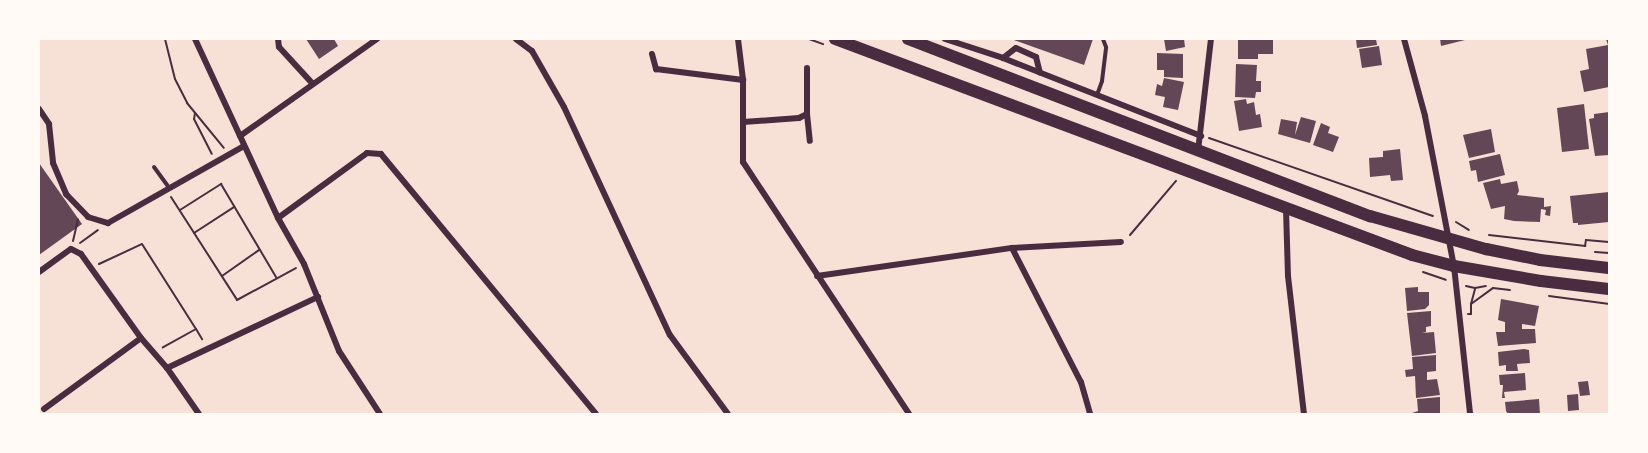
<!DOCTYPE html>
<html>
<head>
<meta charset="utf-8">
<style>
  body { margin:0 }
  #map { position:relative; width:1648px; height:453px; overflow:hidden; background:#f7e1d7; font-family:"PT Sans Narrow",sans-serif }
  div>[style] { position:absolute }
  .building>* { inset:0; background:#644757 }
  .path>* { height:2px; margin:-1px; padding:0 1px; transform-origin:1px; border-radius:1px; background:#4a2c40 }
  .service>* { height:4px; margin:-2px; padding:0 2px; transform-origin:2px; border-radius:2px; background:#4a2c40 }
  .minor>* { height:6px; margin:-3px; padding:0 3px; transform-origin:3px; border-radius:3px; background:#4a2c40 }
  .trunk>* { height:12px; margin:-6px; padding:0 6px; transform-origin:6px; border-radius:6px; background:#4a2c40 }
  span { translate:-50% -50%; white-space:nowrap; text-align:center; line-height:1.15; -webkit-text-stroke:6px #fffaf5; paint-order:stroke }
  .frame { position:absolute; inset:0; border:40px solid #fffaf5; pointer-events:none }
</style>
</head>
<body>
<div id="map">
  <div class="building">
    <i style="clip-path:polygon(306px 39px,334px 39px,338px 46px,319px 59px)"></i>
    <i style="clip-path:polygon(1011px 39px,1093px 39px,1084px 65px)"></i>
    <i style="clip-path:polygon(1164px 39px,1184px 39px,1185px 47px,1166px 51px)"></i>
    <i style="clip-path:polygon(1238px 39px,1273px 39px,1273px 54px,1258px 54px,1258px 59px,1238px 59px)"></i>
    <i style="clip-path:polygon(1356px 39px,1376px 39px,1377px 45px,1357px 48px)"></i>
    <i style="clip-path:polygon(1440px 39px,1465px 39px,1465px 40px,1441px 46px)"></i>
    <i style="clip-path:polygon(1606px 39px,1609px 39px,1609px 87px,1584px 92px,1580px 71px,1589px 69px,1586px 49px,1608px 45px)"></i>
    <i style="clip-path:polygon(1379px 46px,1382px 65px,1362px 68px,1359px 49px)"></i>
    <i style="clip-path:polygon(1157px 53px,1183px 54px,1183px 78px,1164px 77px,1164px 70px,1157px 70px)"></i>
    <i style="clip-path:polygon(1236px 64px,1257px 65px,1256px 81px,1261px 81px,1261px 92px,1256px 92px,1255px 98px,1235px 97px)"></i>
    <i style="clip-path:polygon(1164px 78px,1184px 82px,1178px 110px,1163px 107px,1165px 97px,1155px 95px,1157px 84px,1162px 86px)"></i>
    <i style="clip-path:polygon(1246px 99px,1247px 104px,1254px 102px,1256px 115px,1260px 114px,1262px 127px,1239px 131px,1234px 101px)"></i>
    <i style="clip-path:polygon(1584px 104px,1589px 149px,1562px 152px,1557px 108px)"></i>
    <i style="clip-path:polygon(1609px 112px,1609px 155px,1595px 156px,1589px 119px,1594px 118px,1594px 114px)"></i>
    <i style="clip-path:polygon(1301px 117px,1316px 121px,1310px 143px,1278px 134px,1281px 119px,1297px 122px,1295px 135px)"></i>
    <i style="clip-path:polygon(1321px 123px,1330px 127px,1328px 133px,1339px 137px,1333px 152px,1313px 145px)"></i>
    <i style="clip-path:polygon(1491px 129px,1495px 152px,1469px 158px,1463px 135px)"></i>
    <i style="clip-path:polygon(1400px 149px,1403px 180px,1391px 181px,1390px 175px,1370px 177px,1369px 158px,1383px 157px,1383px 151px)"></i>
    <i style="clip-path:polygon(1500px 154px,1505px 175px,1478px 182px,1476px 170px,1471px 171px,1469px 161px)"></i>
    <i style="clip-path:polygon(39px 163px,82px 224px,39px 255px)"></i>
    <i style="clip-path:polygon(1500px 179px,1501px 184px,1517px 181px,1519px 191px,1517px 195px,1544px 198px,1544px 207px,1551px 206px,1550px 216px,1545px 215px,1546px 210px,1541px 209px,1540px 222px,1514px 221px,1504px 219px,1505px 206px,1491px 209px,1483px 183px)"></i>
    <i style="clip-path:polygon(1609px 192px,1609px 222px,1578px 225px,1578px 223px,1573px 223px,1570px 196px)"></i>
    <i style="clip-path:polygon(1418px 287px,1418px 292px,1429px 292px,1429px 305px,1425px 309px,1407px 311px,1405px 288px)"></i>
    <i style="clip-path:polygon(1501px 299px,1539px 306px,1535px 326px,1522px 324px,1522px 329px,1535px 329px,1536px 343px,1498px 346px,1496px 332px,1505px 332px,1505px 322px,1498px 320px)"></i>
    <i style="clip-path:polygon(1431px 311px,1431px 326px,1426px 327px,1426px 332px,1422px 333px,1434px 332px,1436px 353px,1412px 356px,1407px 313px)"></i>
    <i style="clip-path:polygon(1524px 349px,1529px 350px,1530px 363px,1517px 364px,1518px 371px,1506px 371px,1506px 365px,1499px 366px,1498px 352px)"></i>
    <i style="clip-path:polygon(1436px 355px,1436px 371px,1427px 372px,1427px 380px,1437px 379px,1440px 395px,1416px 398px,1415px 376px,1406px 377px,1405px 370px,1413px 369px,1412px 357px)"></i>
    <i style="clip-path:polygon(1525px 373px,1526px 390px,1504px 392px,1505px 398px,1502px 398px,1503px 385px,1500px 385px,1499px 375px)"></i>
    <i style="clip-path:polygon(1588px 381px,1590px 395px,1580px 396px,1578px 382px)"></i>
    <i style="clip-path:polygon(1578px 394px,1579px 410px,1568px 411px,1567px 395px)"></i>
    <i style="clip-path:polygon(1440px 397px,1440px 413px,1409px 414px,1418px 411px,1417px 399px)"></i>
    <i style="clip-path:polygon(1539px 399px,1540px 414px,1508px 414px,1506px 411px,1505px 402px)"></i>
  </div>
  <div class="path">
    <i style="left:165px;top:39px;width:41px;rotate:76deg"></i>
    <i style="left:175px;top:79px;width:27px;rotate:63deg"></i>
    <i style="left:187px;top:103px;width:58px;rotate:50.6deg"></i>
    <i style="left:809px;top:39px;width:15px;rotate:20deg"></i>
    <i style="left:195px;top:113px;width:6px;rotate:99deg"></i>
    <i style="left:194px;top:119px;width:39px;rotate:63deg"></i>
    <i style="left:1209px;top:138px;width:237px;rotate:19.2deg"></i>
    <i style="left:171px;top:197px;width:122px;rotate:57.3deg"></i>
    <i style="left:237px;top:300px;width:67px;rotate:-28.5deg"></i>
    <i style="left:180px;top:210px;width:49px;rotate:-32.4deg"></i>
    <i style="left:221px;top:184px;width:108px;rotate:59.4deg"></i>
    <i style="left:1456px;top:222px;width:15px;rotate:32deg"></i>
    <i style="left:194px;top:233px;width:48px;rotate:-33deg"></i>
    <i style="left:1130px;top:235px;width:71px;rotate:-49.6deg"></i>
    <i style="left:1489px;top:235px;width:97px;rotate:6.5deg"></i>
    <i style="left:1585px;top:246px;width:6px;rotate:-81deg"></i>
    <i style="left:1586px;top:240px;width:23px;rotate:5deg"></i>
    <i style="left:73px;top:241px;width:22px;rotate:-77deg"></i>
    <i style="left:80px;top:243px;width:22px;rotate:-36deg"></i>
    <i style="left:1595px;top:252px;width:14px;rotate:4deg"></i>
    <i style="left:99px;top:264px;width:47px;rotate:-24.9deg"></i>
    <i style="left:142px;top:244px;width:101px;rotate:57.6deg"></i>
    <i style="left:196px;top:329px;width:38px;rotate:151deg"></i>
    <i style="left:1423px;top:272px;width:24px;rotate:19deg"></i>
    <i style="left:222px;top:276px;width:45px;rotate:-35.1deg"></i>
    <i style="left:1466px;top:286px;width:9px;rotate:13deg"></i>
    <i style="left:1475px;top:288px;width:11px;rotate:-10deg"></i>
    <i style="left:1549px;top:296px;width:61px;rotate:7.6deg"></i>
    <i style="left:1471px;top:304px;width:16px;rotate:-75deg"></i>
    <i style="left:1468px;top:314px;width:3px"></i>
    <i style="left:1471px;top:314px;width:10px;rotate:-90deg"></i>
    <i style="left:1471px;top:304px;width:27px;rotate:-36deg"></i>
    <i style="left:1493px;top:288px;width:17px;rotate:7deg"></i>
    <i style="left:196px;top:329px;width:12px;rotate:59deg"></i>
  </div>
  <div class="service">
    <i style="left:1097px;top:95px;width:15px;rotate:-70deg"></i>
    <i style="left:1102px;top:81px;width:34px;rotate:-83deg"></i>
    <i style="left:1106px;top:47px;width:9px;rotate:-111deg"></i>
    <i style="left:154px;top:167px;width:26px;rotate:54deg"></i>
  </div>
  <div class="minor">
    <i style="left:195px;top:39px;width:197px;rotate:65.1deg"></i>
    <i style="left:278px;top:218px;width:53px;rotate:60.5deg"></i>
    <i style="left:304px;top:264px;width:94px;rotate:68.1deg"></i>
    <i style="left:339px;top:351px;width:75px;rotate:56.9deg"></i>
    <i style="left:278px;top:39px;width:8px;rotate:83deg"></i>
    <i style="left:279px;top:47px;width:49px;rotate:47.5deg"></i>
    <i style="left:516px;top:39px;width:20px;rotate:37deg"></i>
    <i style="left:532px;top:51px;width:64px;rotate:60.3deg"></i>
    <i style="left:564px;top:107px;width:251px;rotate:65.1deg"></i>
    <i style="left:670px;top:335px;width:98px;rotate:53.7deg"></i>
    <i style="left:738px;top:39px;width:41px;rotate:83deg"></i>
    <i style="left:743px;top:80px;width:82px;rotate:90deg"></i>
    <i style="left:743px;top:162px;width:302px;rotate:56.6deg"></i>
    <i style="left:945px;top:39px;width:61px;rotate:18.1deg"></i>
    <i style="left:1003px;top:58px;width:213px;rotate:21.5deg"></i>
    <i style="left:1404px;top:39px;width:80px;rotate:74.7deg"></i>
    <i style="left:1425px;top:116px;width:153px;rotate:79.1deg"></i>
    <i style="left:1454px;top:266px;width:149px;rotate:83.8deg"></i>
    <i style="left:652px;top:54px;width:16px;rotate:75deg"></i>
    <i style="left:656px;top:69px;width:88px;rotate:7.2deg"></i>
    <i style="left:1003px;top:58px;width:16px;rotate:-38deg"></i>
    <i style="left:1016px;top:48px;width:22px;rotate:24deg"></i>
    <i style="left:1036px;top:57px;width:16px;rotate:76deg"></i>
    <i style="left:39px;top:109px;width:18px;rotate:56deg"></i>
    <i style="left:49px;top:124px;width:39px;rotate:84deg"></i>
    <i style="left:53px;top:163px;width:34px;rotate:67deg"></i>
    <i style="left:66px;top:194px;width:32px;rotate:46deg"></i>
    <i style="left:88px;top:217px;width:21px;rotate:17deg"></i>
    <i style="left:108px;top:223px;width:156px;rotate:-29.5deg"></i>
    <i style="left:807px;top:114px;width:27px;rotate:84deg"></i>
    <i style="left:743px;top:122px;width:56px;rotate:-4.1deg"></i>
    <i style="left:799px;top:118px;width:9px;rotate:-27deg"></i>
    <i style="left:807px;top:114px;width:46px;rotate:-90deg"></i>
    <i style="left:240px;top:136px;width:168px;rotate:-35.3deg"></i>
    <i style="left:1198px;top:151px;width:113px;rotate:-83.4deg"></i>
    <i style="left:1286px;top:209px;width:67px;rotate:88.3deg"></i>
    <i style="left:1288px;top:276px;width:139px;rotate:83.4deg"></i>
    <i style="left:278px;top:218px;width:110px;rotate:-36.1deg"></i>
    <i style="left:367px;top:153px;width:14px;rotate:4deg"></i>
    <i style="left:381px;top:154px;width:337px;rotate:50.4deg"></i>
    <i style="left:1012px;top:248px;width:151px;rotate:62.8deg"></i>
    <i style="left:1081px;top:382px;width:33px;rotate:74deg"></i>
    <i style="left:39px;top:272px;width:39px;rotate:-36deg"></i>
    <i style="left:71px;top:249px;width:11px;rotate:27deg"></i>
    <i style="left:81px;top:254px;width:103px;rotate:54.5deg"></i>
    <i style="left:141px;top:338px;width:40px;rotate:49deg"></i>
    <i style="left:817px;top:276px;width:197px;rotate:-8.2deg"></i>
    <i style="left:1012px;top:248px;width:109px;rotate:-3.2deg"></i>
    <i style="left:44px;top:409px;width:120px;rotate:-36.2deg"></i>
    <i style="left:199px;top:414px;width:56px;rotate:-124.8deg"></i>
    <i style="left:167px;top:368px;width:167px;rotate:-25.2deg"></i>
  </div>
  <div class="trunk">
    <i style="left:835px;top:39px;width:616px;rotate:20.52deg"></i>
    <i style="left:1412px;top:255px;width:43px;rotate:14.7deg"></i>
    <i style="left:1454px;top:266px;width:88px;rotate:9.8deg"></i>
    <i style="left:1541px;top:281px;width:68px;rotate:6.7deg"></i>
    <i style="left:908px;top:39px;width:495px;rotate:21deg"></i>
    <i style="left:1370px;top:216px;width:121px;rotate:15.9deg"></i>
    <i style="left:1486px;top:249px;width:55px;rotate:11.5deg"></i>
    <i style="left:1540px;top:260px;width:69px;rotate:6.6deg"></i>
  </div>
  <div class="frame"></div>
</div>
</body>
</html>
